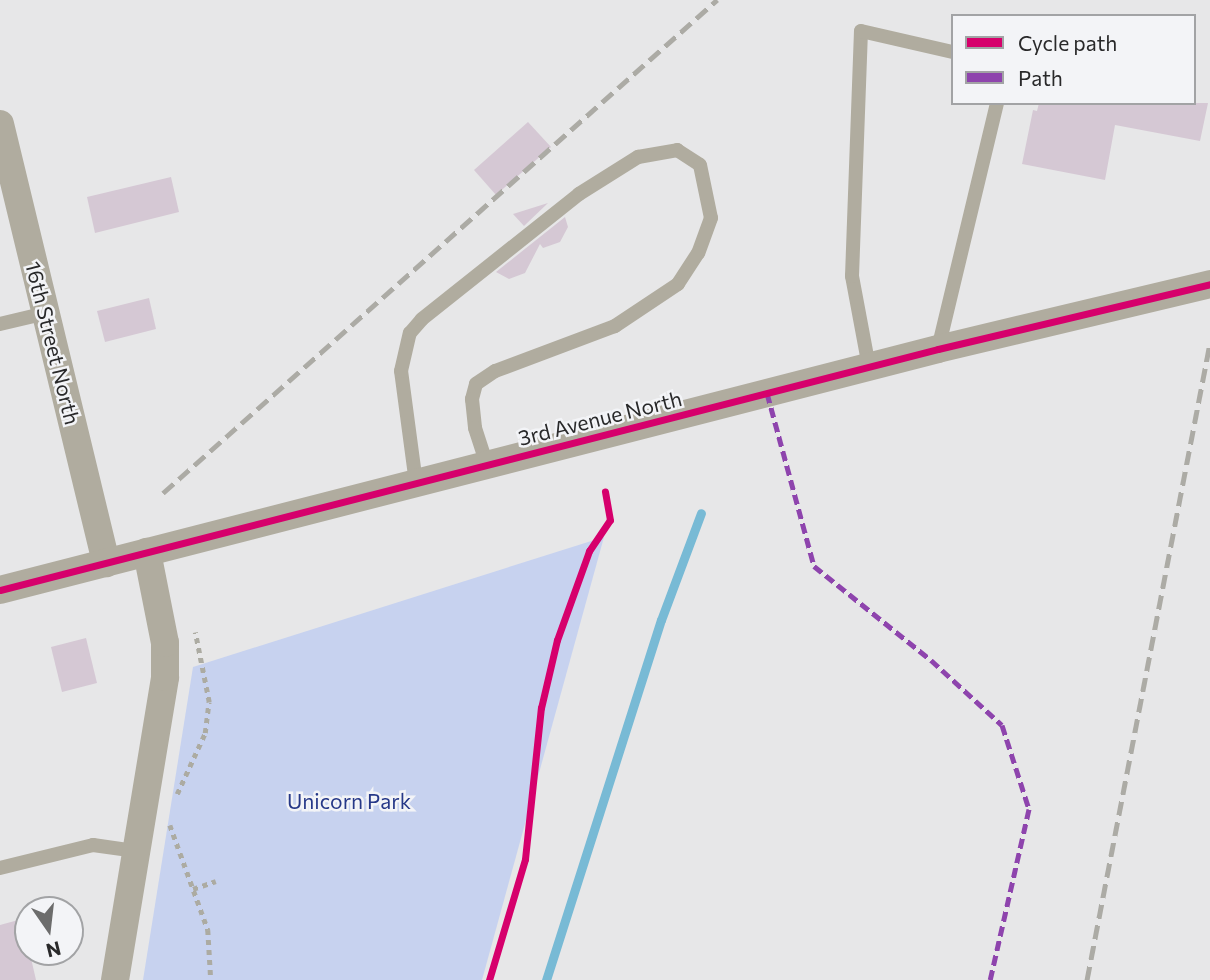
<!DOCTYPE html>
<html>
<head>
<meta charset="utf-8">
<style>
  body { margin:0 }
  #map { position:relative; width:1210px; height:980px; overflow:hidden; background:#e7e7e8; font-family:Commissioner,sans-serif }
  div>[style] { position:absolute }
  .green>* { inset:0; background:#c7d2ef }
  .stream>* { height:9px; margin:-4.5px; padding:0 4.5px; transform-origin:4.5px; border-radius:4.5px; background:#78bad5 }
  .building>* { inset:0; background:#d5c8d4 }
  .path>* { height:4.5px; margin-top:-2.25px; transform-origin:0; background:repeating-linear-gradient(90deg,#acaba2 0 5px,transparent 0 10px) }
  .service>* { height:14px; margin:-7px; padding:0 7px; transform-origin:7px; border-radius:7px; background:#b0ac9f }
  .minor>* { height:28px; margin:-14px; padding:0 14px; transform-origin:14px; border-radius:14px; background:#b0ac9f }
  .rail>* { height:5px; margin-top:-2.5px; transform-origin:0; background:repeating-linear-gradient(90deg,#acaba5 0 14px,transparent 0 21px) }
  .quiet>* { height:5px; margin-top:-2.5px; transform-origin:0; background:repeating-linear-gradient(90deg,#8e44ad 0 10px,transparent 0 15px) }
  .cycleway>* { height:7px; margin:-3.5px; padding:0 3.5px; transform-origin:3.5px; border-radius:3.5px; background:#d6006c }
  span { translate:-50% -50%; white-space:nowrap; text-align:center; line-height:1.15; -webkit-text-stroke:5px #f3f4f7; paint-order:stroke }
  .street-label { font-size:21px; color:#29292a }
  .park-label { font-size:21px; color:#263888 }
  .legend { position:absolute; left:951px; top:14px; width:245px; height:91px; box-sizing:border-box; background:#f3f4f7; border:2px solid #a2a3a5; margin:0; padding:9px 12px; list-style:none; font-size:21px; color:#29292a }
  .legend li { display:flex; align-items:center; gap:14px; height:35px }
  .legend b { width:35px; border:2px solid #a2a3a5 }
  .north { position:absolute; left:14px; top:896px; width:70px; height:70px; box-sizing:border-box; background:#f3f4f7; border:2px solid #a2a3a5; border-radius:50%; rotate:166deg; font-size:19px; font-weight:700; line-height:28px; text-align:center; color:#29292a }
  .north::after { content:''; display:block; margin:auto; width:24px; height:32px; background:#6c6c6c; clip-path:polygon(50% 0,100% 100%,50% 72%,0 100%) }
</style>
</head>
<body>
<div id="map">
  <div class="green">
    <i style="clip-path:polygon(604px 537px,482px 980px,143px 980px,193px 667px)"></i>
  </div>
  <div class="stream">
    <i style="left:546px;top:980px;width:378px;rotate:-72.3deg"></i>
    <i style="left:661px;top:620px;width:114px;rotate:-69.5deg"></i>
  </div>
  <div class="building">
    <i style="clip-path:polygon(1039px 103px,1208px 103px,1200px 141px,1115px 125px,1105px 180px,1022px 164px,1033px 110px,1037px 111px)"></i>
    <i style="clip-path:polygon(528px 122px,551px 147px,496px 195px,474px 170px)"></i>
    <i style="clip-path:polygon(171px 177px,179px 212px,95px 233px,87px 197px)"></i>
    <i style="clip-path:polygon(548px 203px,524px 226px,513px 214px)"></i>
    <i style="clip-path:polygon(565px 217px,568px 227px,560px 242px,543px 248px,540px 244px,525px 273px,509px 279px,496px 272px)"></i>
    <i style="clip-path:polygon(149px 298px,156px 329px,105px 342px,97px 311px)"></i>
    <i style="clip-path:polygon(86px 638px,97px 683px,62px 692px,51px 647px)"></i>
    <i style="clip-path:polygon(22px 919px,36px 980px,0 980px,0 925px)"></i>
  </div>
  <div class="path">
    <i style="left:177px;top:794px;width:67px;rotate:-65.3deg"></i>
    <i style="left:205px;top:733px;width:31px;rotate:-83deg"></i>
    <i style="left:209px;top:702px;width:71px;rotate:-101.3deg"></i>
    <i style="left:170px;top:825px;width:112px;rotate:70.1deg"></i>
    <i style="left:208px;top:930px;width:50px;rotate:86.6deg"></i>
    <i style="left:193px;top:889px;width:24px;rotate:-19deg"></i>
  </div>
  <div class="service">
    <i style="left:0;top:324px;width:47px;rotate:-13.4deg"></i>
    <i style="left:938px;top:349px;width:253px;rotate:-76.5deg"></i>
    <i style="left:869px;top:367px;width:93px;rotate:-100.6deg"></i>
    <i style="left:852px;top:276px;width:245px;rotate:-87.9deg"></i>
    <i style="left:861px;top:31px;width:94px;rotate:12.9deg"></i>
    <i style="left:416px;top:483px;width:113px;rotate:-97.6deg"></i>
    <i style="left:401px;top:371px;width:39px;rotate:-77deg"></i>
    <i style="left:410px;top:333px;width:18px;rotate:-49deg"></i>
    <i style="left:422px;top:319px;width:201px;rotate:-38.5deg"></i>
    <i style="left:579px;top:194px;width:70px;rotate:-32.1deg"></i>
    <i style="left:638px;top:157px;width:40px;rotate:-10deg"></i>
    <i style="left:677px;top:150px;width:27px;rotate:33deg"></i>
    <i style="left:700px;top:165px;width:54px;rotate:78.3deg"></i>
    <i style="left:711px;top:218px;width:37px;rotate:110deg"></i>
    <i style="left:698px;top:253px;width:37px;rotate:123deg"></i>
    <i style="left:678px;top:284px;width:76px;rotate:146.3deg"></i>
    <i style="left:615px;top:326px;width:128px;rotate:159.4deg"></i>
    <i style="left:495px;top:371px;width:23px;rotate:146deg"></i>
    <i style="left:476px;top:384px;width:16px;rotate:105deg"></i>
    <i style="left:472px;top:399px;width:29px;rotate:84deg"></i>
    <i style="left:475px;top:428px;width:39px;rotate:72deg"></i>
    <i style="left:0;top:868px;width:96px;rotate:-13.9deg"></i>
    <i style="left:93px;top:845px;width:42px;rotate:8.1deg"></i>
  </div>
  <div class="minor">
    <i style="left:0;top:124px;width:452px;rotate:76.4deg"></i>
    <i style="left:0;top:590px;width:968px;rotate:-14.41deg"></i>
    <i style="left:938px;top:349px;width:280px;rotate:-13.4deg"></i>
    <i style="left:115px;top:980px;width:307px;rotate:-80.6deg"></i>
    <i style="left:165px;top:677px;width:34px;rotate:-90deg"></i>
    <i style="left:165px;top:643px;width:93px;rotate:-101.2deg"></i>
  </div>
  <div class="rail">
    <i style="left:163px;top:493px;width:742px;rotate:-41.67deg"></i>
    <i style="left:1087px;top:980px;width:649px;rotate:-79.07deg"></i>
  </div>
  <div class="quiet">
    <i style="left:767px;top:393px;width:179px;rotate:74.8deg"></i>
    <i style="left:814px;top:566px;width:150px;rotate:38.8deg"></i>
    <i style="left:931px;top:660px;width:96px;rotate:42.5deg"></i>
    <i style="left:1002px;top:725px;width:88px;rotate:72.2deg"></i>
    <i style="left:1029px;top:809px;width:175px;rotate:102.8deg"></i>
  </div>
  <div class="cycleway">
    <i style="left:0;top:590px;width:968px;rotate:-14.41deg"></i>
    <i style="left:938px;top:349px;width:280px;rotate:-13.4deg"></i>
    <i style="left:489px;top:980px;width:126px;rotate:-73.4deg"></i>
    <i style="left:525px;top:859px;width:152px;rotate:-84deg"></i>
    <i style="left:541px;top:708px;width:70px;rotate:-76.8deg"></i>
    <i style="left:557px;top:640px;width:95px;rotate:-70.2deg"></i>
    <i style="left:589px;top:551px;width:37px;rotate:-56deg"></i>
    <i style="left:610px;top:520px;width:29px;rotate:-100deg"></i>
  </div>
  <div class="street-label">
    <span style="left:53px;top:343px;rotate:76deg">16th Street North</span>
    <span style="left:600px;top:418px;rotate:-14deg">3rd Avenue North</span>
  </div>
  <div class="park-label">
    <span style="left:349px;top:801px">Unicorn Park</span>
  </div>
  <ul class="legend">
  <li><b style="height:9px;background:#d6006c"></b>Cycle path</li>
  <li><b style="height:9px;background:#8e44ad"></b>Path</li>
  </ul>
  <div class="north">N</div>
</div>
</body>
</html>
